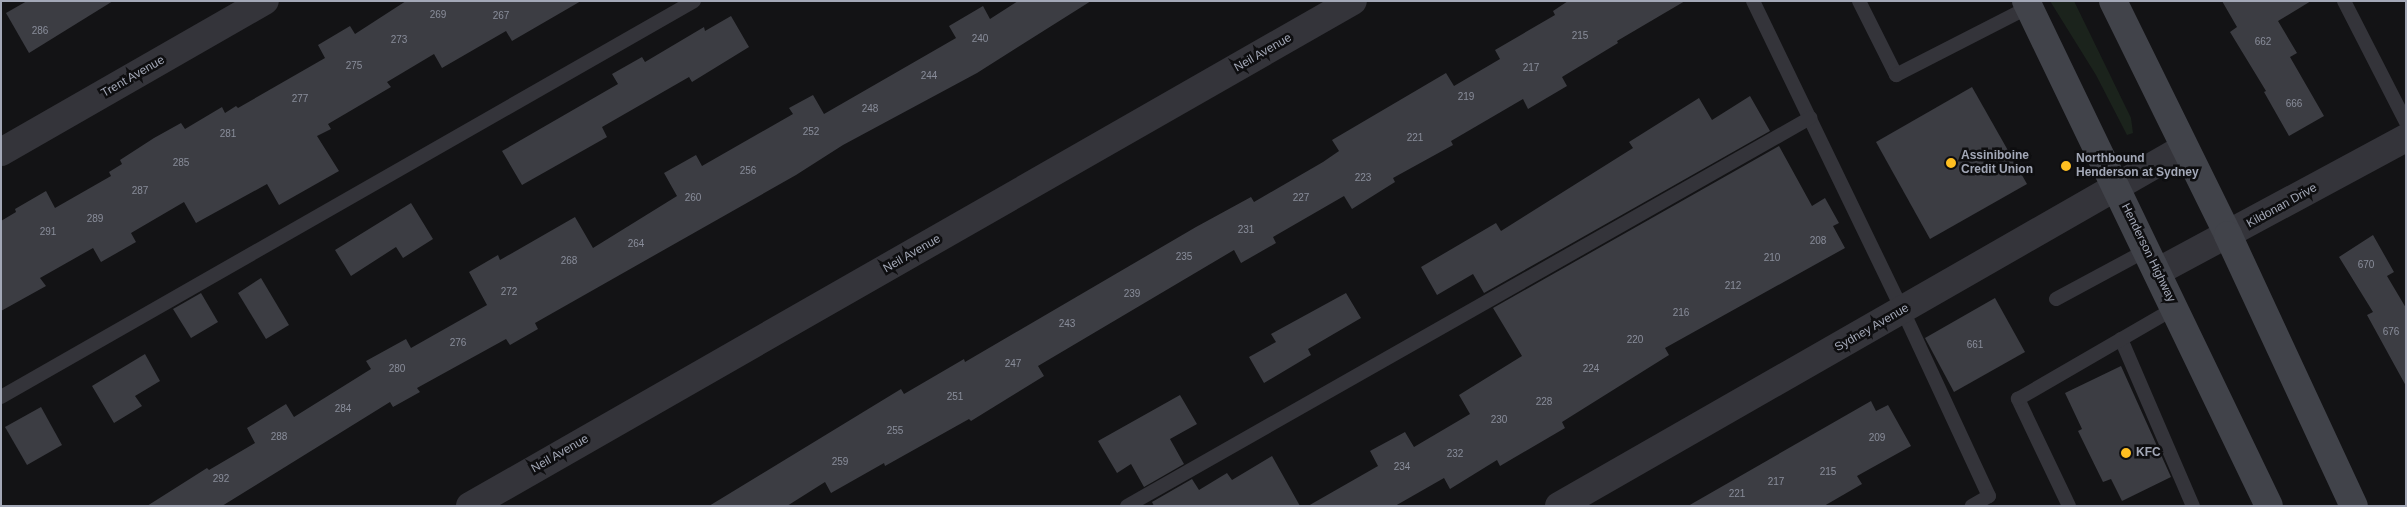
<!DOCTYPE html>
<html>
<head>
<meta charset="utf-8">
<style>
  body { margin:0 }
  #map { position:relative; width:2407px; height:507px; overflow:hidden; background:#131315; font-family:Arial,sans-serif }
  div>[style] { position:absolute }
  .green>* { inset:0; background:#1b231c }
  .building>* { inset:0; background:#3c3d43 }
  .lane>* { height:14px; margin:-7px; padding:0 7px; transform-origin:7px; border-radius:7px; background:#34343a }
  .street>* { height:28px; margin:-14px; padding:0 14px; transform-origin:14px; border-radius:14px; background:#34343a }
  .secondary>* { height:28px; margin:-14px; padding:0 14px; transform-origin:14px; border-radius:14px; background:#41434a }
  .dots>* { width:14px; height:14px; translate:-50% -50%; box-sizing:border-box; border:2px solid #0e0e10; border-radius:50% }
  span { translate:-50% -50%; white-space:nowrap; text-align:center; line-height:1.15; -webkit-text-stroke:5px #0e0e10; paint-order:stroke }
  .number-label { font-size:10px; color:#898d9a }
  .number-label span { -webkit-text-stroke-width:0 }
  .street-label { font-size:12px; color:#a3a8b7 }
  .poi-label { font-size:12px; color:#a3a8b7; font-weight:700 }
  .left { translate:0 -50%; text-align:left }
  .frame { position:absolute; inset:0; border:2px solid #a3a8b7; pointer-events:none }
</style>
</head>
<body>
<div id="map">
  <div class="green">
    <i style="clip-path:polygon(2050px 1px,2074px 1px,2131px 118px,2133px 133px,2127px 135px,2096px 75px)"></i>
  </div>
  <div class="building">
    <i style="clip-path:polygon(27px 1px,113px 1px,29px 53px,6px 13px)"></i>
    <i style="clip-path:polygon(406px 1px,581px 1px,512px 41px,506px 31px,442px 68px,434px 54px,387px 82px,391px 87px,328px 124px,331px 129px,317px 136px,339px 171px,279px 205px,267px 184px,196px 223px,184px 202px,131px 233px,136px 242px,101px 262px,93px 248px,40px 278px,46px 286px,1px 311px,1px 221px,16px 212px,15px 209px,46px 191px,55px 208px,111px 176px,109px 172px,122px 164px,120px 160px,154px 138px,181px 123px,185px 129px,222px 107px,225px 113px,236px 106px,238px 108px,325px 58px,318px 45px,350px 26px,355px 34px)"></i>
    <i style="clip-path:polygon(1018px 1px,1091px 1px,977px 73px,843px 145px,796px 175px,535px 323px,538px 329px,510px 345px,506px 339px,417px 388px,420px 392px,393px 407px,390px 402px,222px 506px,147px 506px,207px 468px,209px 470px,255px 443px,247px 428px,286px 404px,294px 417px,371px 369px,366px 361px,406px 339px,411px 348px,487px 305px,469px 272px,498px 255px,500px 260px,575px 217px,593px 248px,677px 196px,664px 173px,696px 155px,702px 166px,793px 114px,789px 108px,813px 95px,824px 114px,956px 38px,949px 26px,983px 6px,990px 19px)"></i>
    <i style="clip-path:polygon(1568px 1px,1685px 1px,1617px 41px,1618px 43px,1562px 77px,1567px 86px,1528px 109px,1523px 99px,1451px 141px,1453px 145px,1393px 178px,1395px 182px,1352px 209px,1344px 196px,1273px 237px,1276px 243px,1241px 263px,1234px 250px,1038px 366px,1044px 376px,971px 421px,969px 419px,885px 466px,884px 463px,831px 493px,825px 482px,787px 506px,709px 506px,901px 389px,904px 394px,964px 359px,965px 362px,1196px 227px,1251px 197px,1254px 202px,1323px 162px,1339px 151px,1332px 140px,1446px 73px,1454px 86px,1500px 59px,1495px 50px,1555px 15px,1553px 11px)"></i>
    <i style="clip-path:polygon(2222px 1px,2311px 1px,2278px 21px,2297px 53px,2290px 57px,2324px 116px,2289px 136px,2264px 92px,2266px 91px,2230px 32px,2237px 27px)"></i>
    <i style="clip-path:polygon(731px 16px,749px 47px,692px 82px,689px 77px,602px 127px,607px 137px,522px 185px,502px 151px,618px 84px,612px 74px,642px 57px,645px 62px,704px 27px,705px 31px)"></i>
    <i style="clip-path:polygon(1972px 87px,2027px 184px,1930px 239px,1876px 142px)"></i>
    <i style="clip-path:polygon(1750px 96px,1770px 131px,1484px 293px,1473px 274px,1437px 295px,1421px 267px,1496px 223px,1501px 231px,1633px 148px,1629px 142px,1699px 98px,1712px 120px)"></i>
    <i style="clip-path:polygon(1779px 146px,1812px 206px,1825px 198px,1839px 223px,1833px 226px,1845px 248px,1665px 348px,1669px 355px,1562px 422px,1565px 428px,1500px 466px,1497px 460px,1450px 489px,1444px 478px,1395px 506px,1308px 506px,1378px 466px,1370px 451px,1405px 432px,1414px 447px,1470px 414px,1459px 395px,1522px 356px,1493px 308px)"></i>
    <i style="clip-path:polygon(411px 203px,433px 239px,403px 258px,396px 247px,351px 276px,335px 250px)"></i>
    <i style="clip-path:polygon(2373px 235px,2394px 272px,2387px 276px,2406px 308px,2406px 386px,2367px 315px,2373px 312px,2339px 257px)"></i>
    <i style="clip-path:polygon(261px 278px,289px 325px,266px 339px,238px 293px)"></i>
    <i style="clip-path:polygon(201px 293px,218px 322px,191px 338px,173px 309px)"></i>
    <i style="clip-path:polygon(1346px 293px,1361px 318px,1308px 349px,1311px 355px,1264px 383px,1249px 357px,1276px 342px,1271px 334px)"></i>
    <i style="clip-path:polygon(1995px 298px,2025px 352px,1954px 392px,1925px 338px)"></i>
    <i style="clip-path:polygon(145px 354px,160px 381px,135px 396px,142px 406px,114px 423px,92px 386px)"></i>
    <i style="clip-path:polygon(2121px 366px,2171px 477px,2122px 501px,2111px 479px,2103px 482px,2078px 431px,2082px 429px,2065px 393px)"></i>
    <i style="clip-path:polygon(1180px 395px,1197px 424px,1170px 439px,1184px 464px,1144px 487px,1131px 464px,1117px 473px,1098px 441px)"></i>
    <i style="clip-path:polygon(1871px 401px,1876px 411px,1888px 405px,1911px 446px,1857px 476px,1862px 484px,1824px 506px,1688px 506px)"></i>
    <i style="clip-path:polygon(41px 407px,62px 445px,27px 465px,5px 427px)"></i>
    <i style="clip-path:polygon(1272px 456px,1300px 506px,1154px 506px,1152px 502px,1192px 479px,1199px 490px,1227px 473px,1232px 480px)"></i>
  </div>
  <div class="lane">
    <i style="left:1753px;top:1px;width:344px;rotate:64.2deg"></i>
    <i style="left:1903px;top:311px;width:204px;rotate:65.1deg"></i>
    <i style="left:1989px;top:496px;width:20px;rotate:150deg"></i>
    <i style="left:1859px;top:1px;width:83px;rotate:63.4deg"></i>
    <i style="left:1896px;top:75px;width:149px;rotate:-27.1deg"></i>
    <i style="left:2344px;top:1px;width:136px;rotate:62.9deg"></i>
    <i style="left:2056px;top:299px;width:103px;rotate:-28.3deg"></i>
    <i style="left:2121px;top:339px;width:182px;rotate:66.7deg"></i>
    <i style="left:1px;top:397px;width:798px;rotate:-29.74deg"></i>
    <i style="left:1127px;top:506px;width:786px;rotate:-29.6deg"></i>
    <i style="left:2069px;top:506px;width:119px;rotate:-115.5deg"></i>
    <i style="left:2018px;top:399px;width:181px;rotate:-30.1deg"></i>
  </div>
  <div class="street">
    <i style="left:1px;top:152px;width:304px;rotate:-29.8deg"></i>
    <i style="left:2157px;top:272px;width:283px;rotate:-28.3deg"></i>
    <i style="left:470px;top:506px;width:1017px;rotate:-29.77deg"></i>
    <i style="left:1559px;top:506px;width:720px;rotate:-29.8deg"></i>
  </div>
  <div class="secondary">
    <i style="left:2026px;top:1px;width:560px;rotate:64.3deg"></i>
    <i style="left:2113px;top:1px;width:261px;rotate:63.8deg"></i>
    <i style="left:2228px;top:235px;width:299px;rotate:65.1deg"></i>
  </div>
  <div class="dots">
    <i style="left:1951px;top:163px;background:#ffbf21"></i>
    <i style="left:2066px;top:166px;background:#ffbf21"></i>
    <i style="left:2126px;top:453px;background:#ffbf21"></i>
  </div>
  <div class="number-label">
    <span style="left:438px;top:15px">269</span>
    <span style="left:501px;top:16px">267</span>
    <span style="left:40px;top:31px">286</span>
    <span style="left:1580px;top:36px">215</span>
    <span style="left:980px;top:39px">240</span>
    <span style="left:399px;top:40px">273</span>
    <span style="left:2263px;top:42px">662</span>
    <span style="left:354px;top:66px">275</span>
    <span style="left:1531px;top:68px">217</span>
    <span style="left:929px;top:76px">244</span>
    <span style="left:1466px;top:97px">219</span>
    <span style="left:300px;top:99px">277</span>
    <span style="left:2294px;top:104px">666</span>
    <span style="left:870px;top:109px">248</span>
    <span style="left:811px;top:132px">252</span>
    <span style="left:228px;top:134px">281</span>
    <span style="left:1415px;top:138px">221</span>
    <span style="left:181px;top:163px">285</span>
    <span style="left:748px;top:171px">256</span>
    <span style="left:1363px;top:178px">223</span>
    <span style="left:140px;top:191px">287</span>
    <span style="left:693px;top:198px">260</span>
    <span style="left:1301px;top:198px">227</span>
    <span style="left:95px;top:219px">289</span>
    <span style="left:1246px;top:230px">231</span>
    <span style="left:48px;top:232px">291</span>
    <span style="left:1818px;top:241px">208</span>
    <span style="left:636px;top:244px">264</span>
    <span style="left:1184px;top:257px">235</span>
    <span style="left:1772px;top:258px">210</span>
    <span style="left:569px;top:261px">268</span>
    <span style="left:2366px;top:265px">670</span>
    <span style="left:1733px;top:286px">212</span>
    <span style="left:509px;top:292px">272</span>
    <span style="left:1132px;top:294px">239</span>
    <span style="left:1681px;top:313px">216</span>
    <span style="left:1067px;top:324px">243</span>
    <span style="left:2391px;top:332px">676</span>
    <span style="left:1635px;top:340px">220</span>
    <span style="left:458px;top:343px">276</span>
    <span style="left:1975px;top:345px">661</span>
    <span style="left:1013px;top:364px">247</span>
    <span style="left:397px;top:369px">280</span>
    <span style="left:1591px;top:369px">224</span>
    <span style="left:955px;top:397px">251</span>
    <span style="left:1544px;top:402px">228</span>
    <span style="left:343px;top:409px">284</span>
    <span style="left:1499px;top:420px">230</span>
    <span style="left:895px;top:431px">255</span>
    <span style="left:279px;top:437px">288</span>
    <span style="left:1877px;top:438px">209</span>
    <span style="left:1455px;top:454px">232</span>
    <span style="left:840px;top:462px">259</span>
    <span style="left:1402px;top:467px">234</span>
    <span style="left:1828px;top:472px">215</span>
    <span style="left:221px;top:479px">292</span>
    <span style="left:1776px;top:482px">217</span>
    <span style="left:1737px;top:494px">221</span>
  </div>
  <div class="street-label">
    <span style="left:1263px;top:53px;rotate:-30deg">Neil Avenue</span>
    <span style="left:133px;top:77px;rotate:-30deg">Trent Avenue</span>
    <span style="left:2282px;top:206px;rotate:-29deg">Kildonan Drive</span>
    <span style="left:2148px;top:253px;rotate:64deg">Henderson Highway</span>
    <span style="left:912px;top:254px;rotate:-30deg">Neil Avenue</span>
    <span style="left:1872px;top:328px;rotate:-30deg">Sydney Avenue</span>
    <span style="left:560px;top:454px;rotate:-30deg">Neil Avenue</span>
  </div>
  <div class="poi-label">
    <span class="left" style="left:1961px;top:163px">Assiniboine<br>Credit Union</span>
    <span class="left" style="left:2076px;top:166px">Northbound<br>Henderson at Sydney</span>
    <span class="left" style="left:2136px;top:453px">KFC</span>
  </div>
  <div class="frame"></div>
</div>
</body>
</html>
